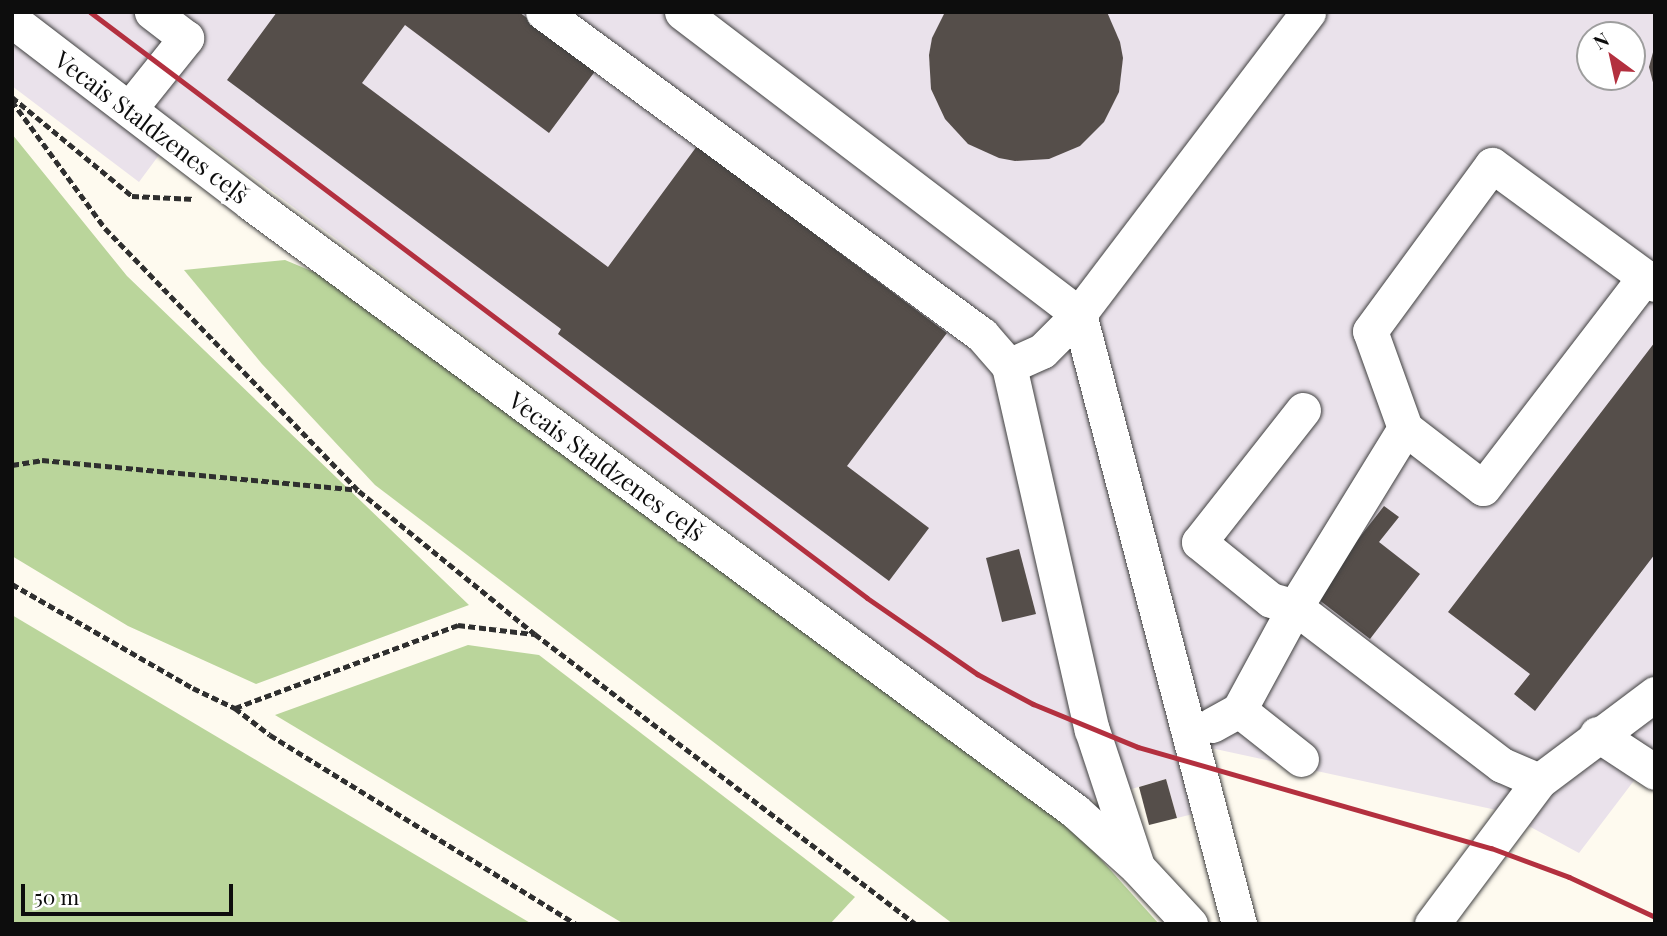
<!DOCTYPE html>
<html>
<head>
<meta charset="utf-8">
<style>
  body { margin:0 }
  #map { position:relative; width:1667px; height:936px; overflow:hidden; background:#fefaef; font-family:"Playfair Display",serif }
  div>[style] { position:absolute }
  .industrial>* { inset:0; background:#eae2eb }
  .forest>* { inset:0; background:#bad59b }
  .building>* { inset:0; background:#554e4a }
  .path>* { height:4.5px; margin-top:-2.25px; transform-origin:0; background:repeating-linear-gradient(90deg,#2f2f2f 0 7px,transparent 0 10.5px) }
  .roads { filter:drop-shadow(0 0 2px #404040) drop-shadow(0 0 2px #404040) }
  .minor>* { height:35px; margin:-17.5px; padding:0 17.5px; transform-origin:17.5px; border-radius:17.5px; background:#fff }
  .rail>* { height:5px; margin:-2.5px; padding:0 2.5px; transform-origin:2.5px; border-radius:2.5px; background:#b3303f }
  span { translate:-50% -50%; white-space:nowrap; text-align:center; line-height:1.15; -webkit-text-stroke:7px #fff; paint-order:stroke }
  .street-label { font-size:24px; color:#0d0d0d }
  .frame { position:absolute; inset:0; border:14px solid #0d0d0d; pointer-events:none }
  .north { position:absolute; left:1576px; top:21px; width:70px; height:70px; box-sizing:border-box; background:#fff; border:2px solid #9e9e9e; border-radius:50%; rotate:327deg; font-size:19px; font-weight:700; line-height:28px; text-align:center; color:#0d0d0d }
  .north::after { content:''; display:block; margin:auto; width:24px; height:32px; background:#b3303f; clip-path:polygon(50% 0,100% 100%,50% 72%,0 100%) }
  .scale { position:absolute; left:21px; top:884px; width:212px; height:32px; box-sizing:border-box; border:4px solid #0d0d0d; border-top:0; padding-left:9px; font-size:21px; line-height:24px; white-space:nowrap; color:#0d0d0d; -webkit-text-stroke:5px #fff; paint-order:stroke }
</style>
</head>
<body>
<div id="map">
  <div class="industrial">
    <i style="clip-path:polygon(evenodd,12px 12px,1655px 12px,1655px 753px,1579px 853px,1501px 811px,1206px 747px,1221px 807px,1177px 818px,1166px 779px,1090px 801px,182px 124px,139px 182px,12px 86px,12px 12px,1590px 35px,1632px 35px,1632px 77px,1590px 77px,1590px 35px)"></i>
  </div>
  <div class="forest">
    <i style="clip-path:polygon(12px 134px,127px 276px,469px 605px,256px 684px,128px 626px,12px 556px)"></i>
    <i style="clip-path:polygon(285px 260px,333px 280px,1070px 825px,1159px 924px,953px 924px,375px 485px,262px 364px,184px 270px)"></i>
    <i style="clip-path:polygon(12px 615px,532px 924px,12px 924px)"></i>
    <i style="clip-path:polygon(468px 645px,539px 655px,855px 897px,830px 924px,624px 924px,275px 715px)"></i>
  </div>
  <div class="building">
    <i style="clip-path:polygon(277px 12px,519px 12px,596px 70px,549px 133px,405px 25px,362px 83px,608px 267px,697px 146px,947px 333px,847px 466px,929px 528px,889px 581px,558px 334px,561px 329px,227px 80px)"></i>
    <i style="clip-path:polygon(945px 12px,1107px 12px,1120px 42px,1123px 58px,1119px 92px,1104px 122px,1080px 146px,1049px 159px,1015px 161px,999px 158px,968px 144px,945px 119px,931px 89px,929px 55px,932px 38px)"></i>
    <i style="clip-path:polygon(1655px 45px,1655px 90px,1649px 67px)"></i>
    <i style="clip-path:polygon(1655px 342px,1655px 554px,1535px 711px,1514px 694px,1530px 674px,1448px 612px)"></i>
    <i style="clip-path:polygon(1384px 506px,1399px 517px,1379px 542px,1420px 574px,1370px 639px,1314px 596px)"></i>
    <i style="clip-path:polygon(1019px 549px,1036px 614px,1002px 622px,986px 558px)"></i>
    <i style="clip-path:polygon(1166px 779px,1177px 818px,1149px 825px,1139px 787px)"></i>
  </div>
  <div class="path">
    <i style="left:12px;top:97px;width:156px;rotate:39.5deg"></i>
    <i style="left:132px;top:196px;width:63px;rotate:2.7deg"></i>
    <i style="left:12px;top:101px;width:157px;rotate:53.8deg"></i>
    <i style="left:105px;top:228px;width:366px;rotate:46deg"></i>
    <i style="left:359px;top:491px;width:227px;rotate:39.1deg"></i>
    <i style="left:535px;top:634px;width:479px;rotate:37.3deg"></i>
    <i style="left:12px;top:465px;width:30px;rotate:-9deg"></i>
    <i style="left:42px;top:460px;width:317px;rotate:5.4deg"></i>
    <i style="left:12px;top:584px;width:209px;rotate:29.9deg"></i>
    <i style="left:193px;top:688px;width:47px;rotate:25.5deg"></i>
    <i style="left:235px;top:708px;width:238px;rotate:-20.4deg"></i>
    <i style="left:458px;top:625px;width:77px;rotate:6.8deg"></i>
    <i style="left:235px;top:708px;width:44px;rotate:37.6deg"></i>
    <i style="left:270px;top:735px;width:360px;rotate:31.7deg"></i>
  </div>
  <div class="roads">
    <div class="minor">
      <i style="left:543px;top:12px;width:545px;rotate:36.34deg"></i>
      <i style="left:982px;top:335px;width:41px;rotate:48.9deg"></i>
      <i style="left:1009px;top:366px;width:373px;rotate:77.2deg"></i>
      <i style="left:1092px;top:730px;width:143px;rotate:71.7deg"></i>
      <i style="left:682px;top:12px;width:499px;rotate:37.3deg"></i>
      <i style="left:1079px;top:314px;width:52px;rotate:135deg"></i>
      <i style="left:1042px;top:351px;width:36px;rotate:156deg"></i>
      <i style="left:12px;top:20px;width:301px;rotate:37.4deg"></i>
      <i style="left:251px;top:203px;width:1024px;rotate:36.42deg"></i>
      <i style="left:1075px;top:811px;width:84px;rotate:42.1deg"></i>
      <i style="left:1137px;top:867px;width:78px;rotate:47.1deg"></i>
      <i style="left:130px;top:108px;width:90px;rotate:-51.3deg"></i>
      <i style="left:186px;top:38px;width:43px;rotate:-142.6deg"></i>
      <i style="left:1303px;top:410px;width:168px;rotate:128.2deg"></i>
      <i style="left:1199px;top:542px;width:92px;rotate:38.9deg"></i>
      <i style="left:1271px;top:600px;width:25px;rotate:16deg"></i>
      <i style="left:1295px;top:607px;width:260px;rotate:37.4deg"></i>
      <i style="left:1502px;top:765px;width:40px;rotate:23.4deg"></i>
      <i style="left:1405px;top:428px;width:103px;rotate:-109.8deg"></i>
      <i style="left:1370px;top:331px;width:206px;rotate:-53.7deg"></i>
      <i style="left:1492px;top:165px;width:190px;rotate:36.2deg"></i>
      <i style="left:1239px;top:710px;width:79px;rotate:38.3deg"></i>
      <i style="left:1212px;top:725px;width:31px;rotate:-29deg"></i>
      <i style="left:1239px;top:710px;width:117px;rotate:-61.5deg"></i>
      <i style="left:1295px;top:607px;width:210px;rotate:-58.4deg"></i>
      <i style="left:1405px;top:428px;width:98px;rotate:37.6deg"></i>
      <i style="left:1483px;top:488px;width:266px;rotate:-52.5deg"></i>
      <i style="left:1645px;top:277px;width:12px;rotate:35deg"></i>
      <i style="left:1597px;top:734px;width:69px;rotate:33.2deg"></i>
      <i style="left:1239px;top:924px;width:631px;rotate:-104.7deg"></i>
      <i style="left:1079px;top:314px;width:379px;rotate:-52.8deg"></i>
      <i style="left:1432px;top:924px;width:179px;rotate:-53.2deg"></i>
      <i style="left:1539px;top:781px;width:145px;rotate:-36.9deg"></i>
    </div>
  </div>
  <div class="rail">
    <i style="left:90px;top:12px;width:973px;rotate:37.02deg"></i>
    <i style="left:867px;top:598px;width:134px;rotate:34.6deg"></i>
    <i style="left:977px;top:674px;width:64px;rotate:28.2deg"></i>
    <i style="left:1033px;top:704px;width:113px;rotate:22.3deg"></i>
    <i style="left:1138px;top:747px;width:367px;rotate:16deg"></i>
    <i style="left:1491px;top:848px;width:83px;rotate:20.4deg"></i>
    <i style="left:1569px;top:877px;width:95px;rotate:24.9deg"></i>
  </div>
  <div class="street-label">
    <span style="left:152px;top:127px;rotate:37deg">Vecais Staldzenes ceļš</span>
    <span style="left:607px;top:466px;rotate:36deg">Vecais Staldzenes ceļš</span>
  </div>
  <div class="frame"></div>
  <div class="north">N</div>
  <div class="scale">50 m</div>
</div>
</body>
</html>
